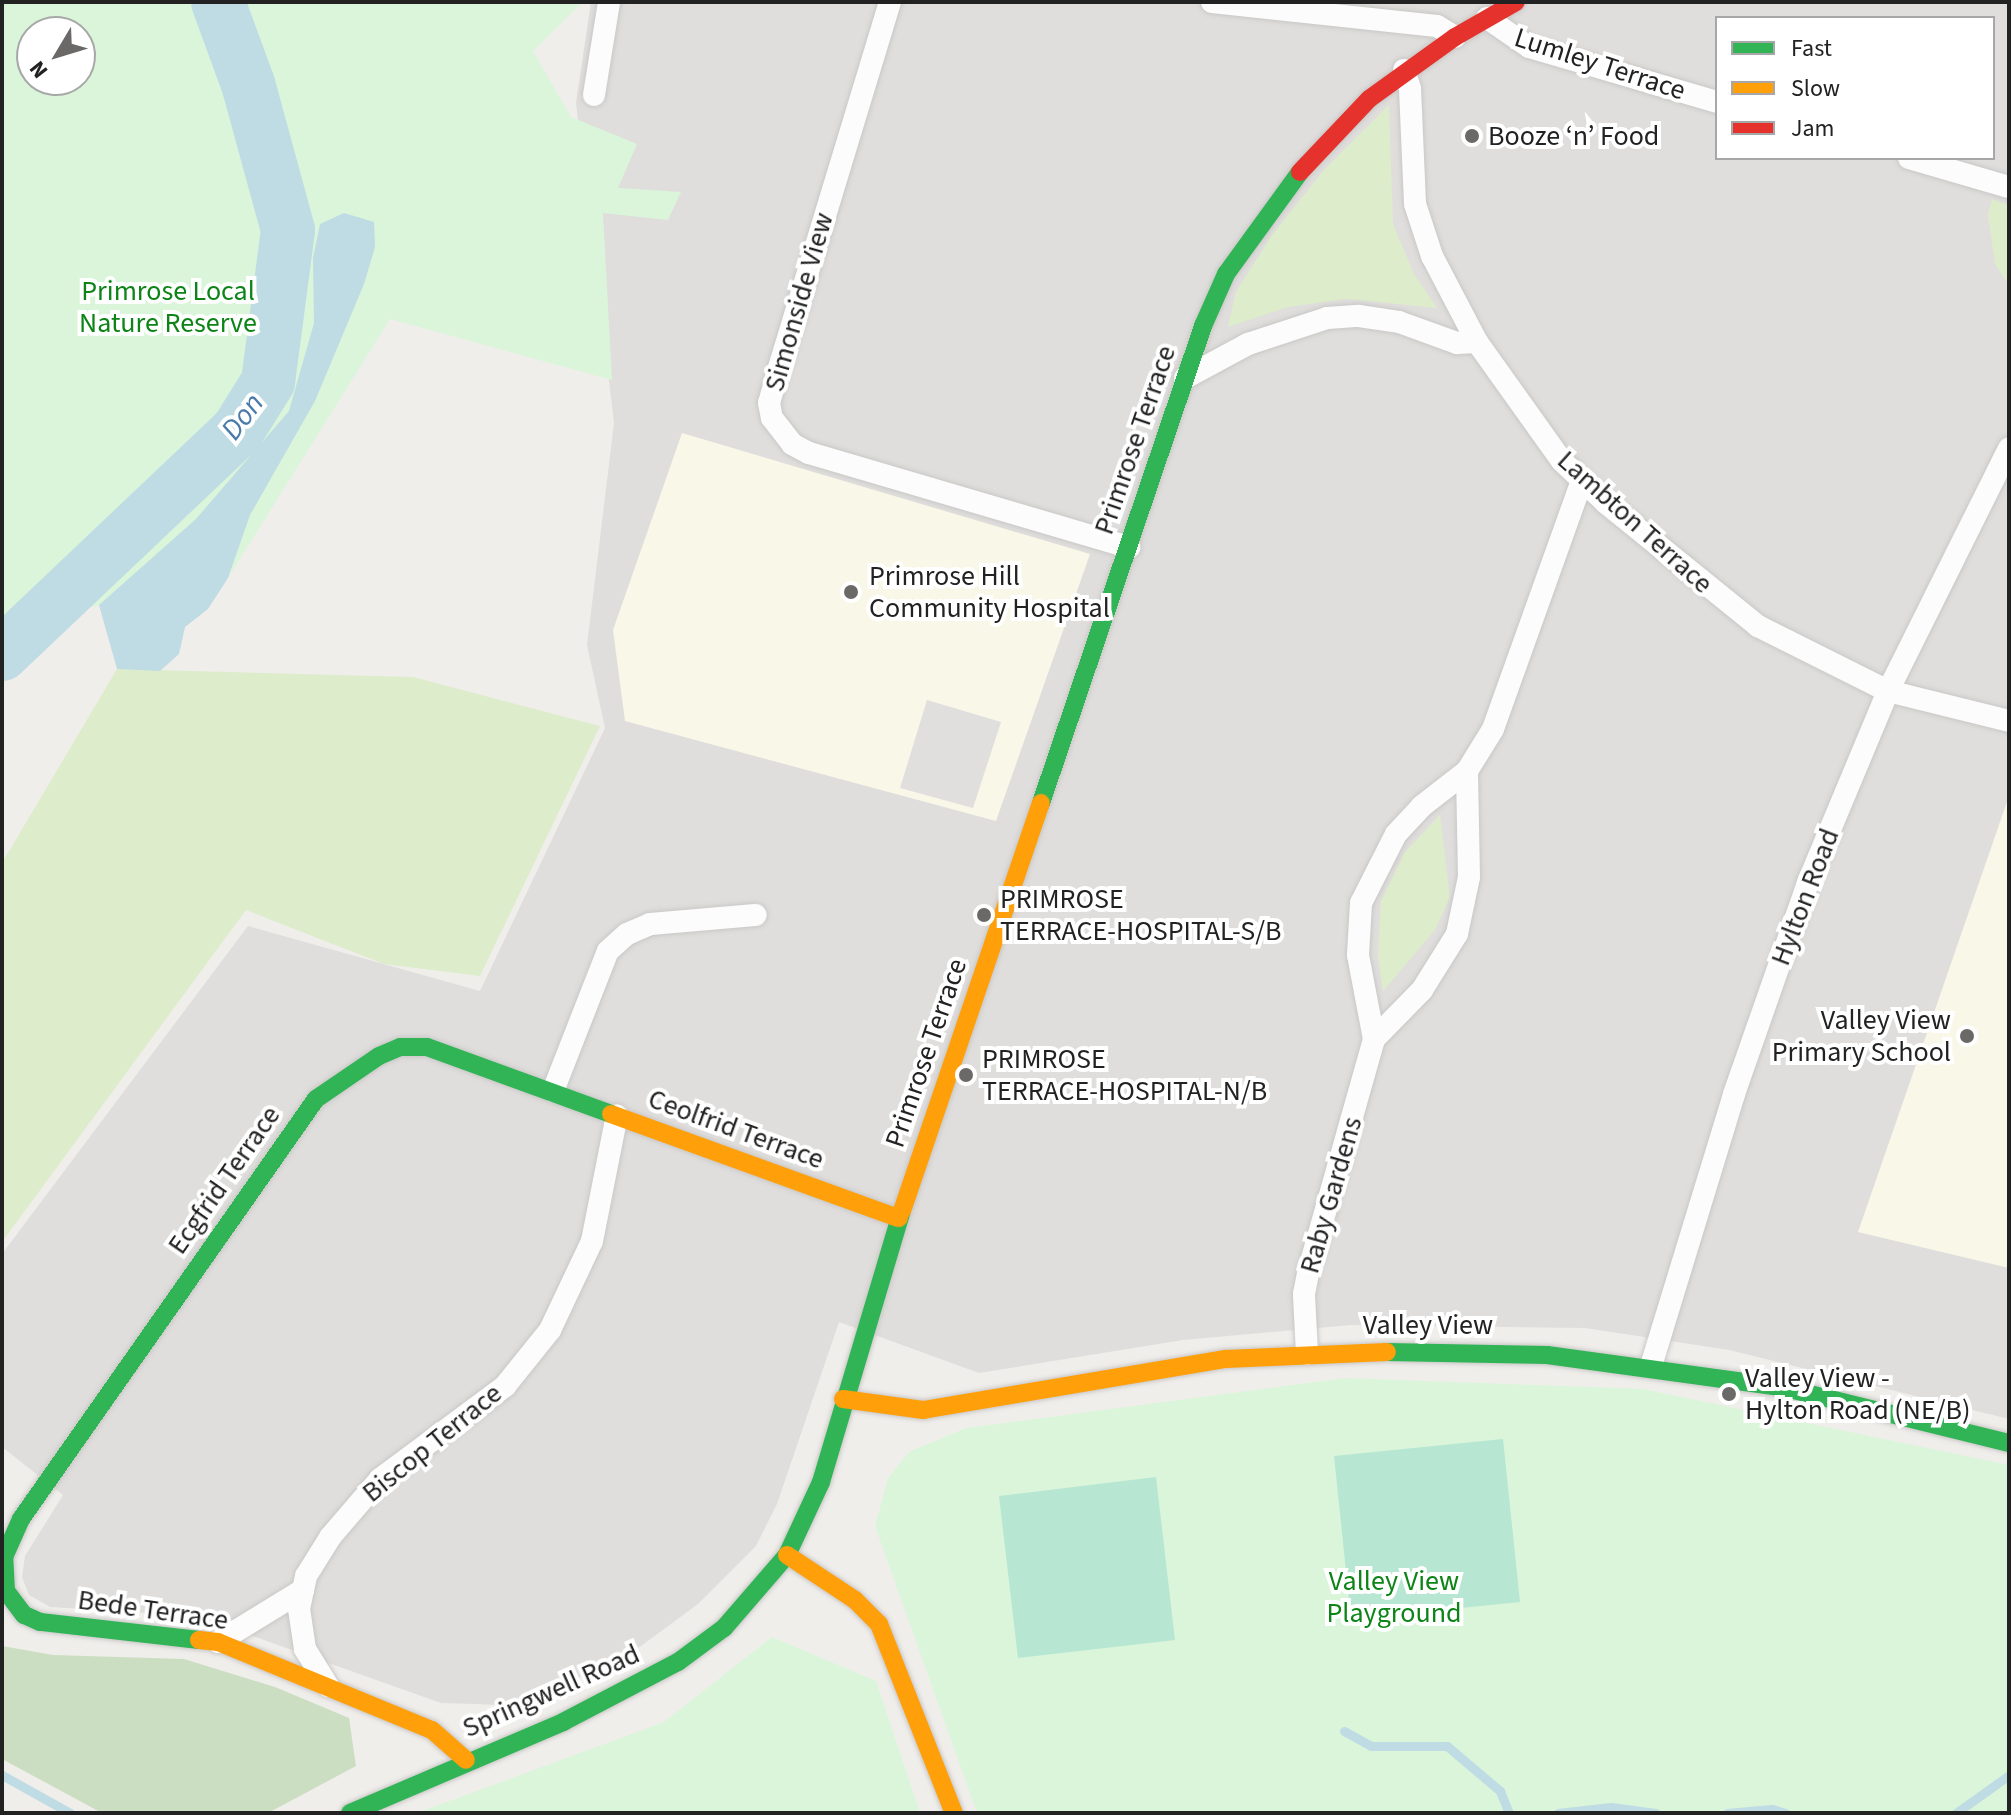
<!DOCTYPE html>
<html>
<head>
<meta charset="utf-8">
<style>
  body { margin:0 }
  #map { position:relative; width:2011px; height:1815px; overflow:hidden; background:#f0eeeb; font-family:"Source Sans 3",sans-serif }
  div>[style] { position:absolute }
  .residential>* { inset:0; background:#dfdedc }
  .education>* { inset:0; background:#f8f7e8 }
  .grass>* { inset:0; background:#ddeccb }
  .forest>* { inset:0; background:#cbdec1 }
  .park>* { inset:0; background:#daf5da }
  .pitch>* { inset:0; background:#b7e6d2 }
  .parking>* { inset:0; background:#e0dfde }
  .water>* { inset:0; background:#bfdbe3 }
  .stream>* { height:9px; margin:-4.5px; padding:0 4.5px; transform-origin:4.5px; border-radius:4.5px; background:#bfdbe3 }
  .river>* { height:54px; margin:-27px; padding:0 27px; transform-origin:27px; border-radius:27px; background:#bfdbe3 }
  .roads { filter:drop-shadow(0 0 2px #c9c8c7) drop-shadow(0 0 2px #c9c8c7) }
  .street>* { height:22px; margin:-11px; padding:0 11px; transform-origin:11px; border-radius:11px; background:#fdfcfc }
  .fast>* { height:18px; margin:-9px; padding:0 9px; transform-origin:9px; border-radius:9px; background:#30b455 }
  .slow>* { height:18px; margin:-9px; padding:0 9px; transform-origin:9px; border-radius:9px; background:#ff9f0a }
  .jam>* { height:18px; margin:-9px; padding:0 9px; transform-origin:9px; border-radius:9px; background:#e5322d }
  .dots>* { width:22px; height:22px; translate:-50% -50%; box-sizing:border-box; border:4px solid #fff; border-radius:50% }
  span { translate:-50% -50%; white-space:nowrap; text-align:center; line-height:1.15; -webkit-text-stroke:8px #fff; paint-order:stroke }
  .street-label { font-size:28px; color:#222 }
  .poi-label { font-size:28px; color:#222 }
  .left { translate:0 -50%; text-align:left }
  .right { translate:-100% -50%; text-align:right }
  .park-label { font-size:28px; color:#0c8416 }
  .water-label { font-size:30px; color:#4a7aab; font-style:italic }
  .frame { position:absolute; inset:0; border:4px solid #222; pointer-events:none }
  .legend { position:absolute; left:1715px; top:16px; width:280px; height:144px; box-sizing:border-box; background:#fff; border:2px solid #a7a7a7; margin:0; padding:10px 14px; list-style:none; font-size:24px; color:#222 }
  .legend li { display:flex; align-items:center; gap:16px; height:40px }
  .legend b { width:40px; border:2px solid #a7a7a7 }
  .north { position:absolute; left:16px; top:16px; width:80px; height:80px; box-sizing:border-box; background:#fff; border:2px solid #a7a7a7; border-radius:50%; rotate:232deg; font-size:22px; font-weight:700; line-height:32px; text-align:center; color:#222 }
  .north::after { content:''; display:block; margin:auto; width:28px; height:36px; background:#6a6968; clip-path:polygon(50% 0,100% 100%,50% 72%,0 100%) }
</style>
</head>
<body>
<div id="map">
  <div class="residential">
    <i style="clip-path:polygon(evenodd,591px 2px,2009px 2px,2009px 1419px,1729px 1350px,1585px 1328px,1351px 1325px,1183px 1340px,979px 1373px,839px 1322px,777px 1504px,756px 1546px,698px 1604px,641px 1646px,548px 1694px,505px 1705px,441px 1703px,196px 1616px,50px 1607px,29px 1595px,22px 1577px,25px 1556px,63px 1495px,2px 1447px,2px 1254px,248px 926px,480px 991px,605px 728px,587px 645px,614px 423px,576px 103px,591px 2px,1717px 18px,1993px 18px,1993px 158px,1717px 158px,1717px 18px)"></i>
  </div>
  <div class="education">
    <i style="clip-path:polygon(682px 433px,1090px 554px,996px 821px,625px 721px,613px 630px)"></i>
    <i style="clip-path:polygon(2009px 796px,2009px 1268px,1858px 1232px)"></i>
  </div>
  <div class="grass">
    <i style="clip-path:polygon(1389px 105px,1393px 224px,1414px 274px,1437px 308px,1346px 299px,1288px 307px,1228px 327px,1236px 292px,1272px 235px,1324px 170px)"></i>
    <i style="clip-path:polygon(1992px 199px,2009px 205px,2009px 285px,1995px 264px,1988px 215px)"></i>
    <i style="clip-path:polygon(117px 669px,413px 677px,600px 726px,480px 976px,384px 964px,246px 910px,2px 1242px,2px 863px)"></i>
    <i style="clip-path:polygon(1440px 815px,1450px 897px,1435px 930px,1383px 991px,1378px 955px,1381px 901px,1405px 852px)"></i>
  </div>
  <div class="forest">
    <i style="clip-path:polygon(2px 1646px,53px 1655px,184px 1659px,275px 1687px,349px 1718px,356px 1766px,268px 1813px,102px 1813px,2px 1759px)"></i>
  </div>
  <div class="park">
    <i style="clip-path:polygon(evenodd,2px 2px,583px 2px,533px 51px,571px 117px,637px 144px,618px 188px,681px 192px,668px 220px,603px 213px,612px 380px,390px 319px,228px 578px,2px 626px,2px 2px,32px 32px,80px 32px,80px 80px,32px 80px,32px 32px)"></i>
    <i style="clip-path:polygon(1345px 1378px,1643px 1389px,2009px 1465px,2009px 1813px,977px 1813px,875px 1526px,888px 1478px,909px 1452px,966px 1428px)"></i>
    <i style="clip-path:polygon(772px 1637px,876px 1681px,920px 1813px,417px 1813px,664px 1722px)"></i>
  </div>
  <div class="pitch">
    <i style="clip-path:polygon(1503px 1439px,1520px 1602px,1351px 1619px,1334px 1456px)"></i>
    <i style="clip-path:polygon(1156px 1477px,1175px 1640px,1018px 1658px,999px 1496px)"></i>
  </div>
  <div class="parking">
    <i style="clip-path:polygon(927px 700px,1001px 722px,973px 808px,900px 788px)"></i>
  </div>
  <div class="water">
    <i style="clip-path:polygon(344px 213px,374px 222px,375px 247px,364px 284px,315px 401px,250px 515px,228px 578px,208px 609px,185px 627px,179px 654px,160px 671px,117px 669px,99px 605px,196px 519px,289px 411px,314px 323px,313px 258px,320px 224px)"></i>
  </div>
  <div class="stream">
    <i style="left:1344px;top:1731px;width:31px;rotate:29deg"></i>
    <i style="left:1371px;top:1746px;width:76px"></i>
    <i style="left:1447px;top:1746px;width:70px;rotate:40.3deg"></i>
    <i style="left:1500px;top:1791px;width:24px;rotate:68deg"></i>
    <i style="left:2px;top:1775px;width:78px;rotate:29.2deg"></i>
    <i style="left:1558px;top:1813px;width:53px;rotate:-6.5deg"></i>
    <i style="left:1611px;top:1807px;width:45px;rotate:7.6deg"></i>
    <i style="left:1727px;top:1813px;width:45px;rotate:-5.1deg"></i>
    <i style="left:1772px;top:1809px;width:14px;rotate:17deg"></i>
    <i style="left:1956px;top:1813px;width:65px;rotate:-35.6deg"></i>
  </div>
  <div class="river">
    <i style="left:2px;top:654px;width:325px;rotate:-43.5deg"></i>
    <i style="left:238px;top:430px;width:57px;rotate:-58deg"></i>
    <i style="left:268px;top:382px;width:153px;rotate:-82.5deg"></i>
    <i style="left:288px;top:230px;width:151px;rotate:-105.3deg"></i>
    <i style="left:248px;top:84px;width:87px;rotate:-110.1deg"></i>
  </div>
  <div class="roads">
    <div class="street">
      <i style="left:890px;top:2px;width:390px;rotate:106.9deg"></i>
      <i style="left:777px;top:375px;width:29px;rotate:106deg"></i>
      <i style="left:769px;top:403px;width:15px;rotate:79deg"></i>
      <i style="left:772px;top:418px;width:33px;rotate:52deg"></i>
      <i style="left:792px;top:444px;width:19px;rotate:28deg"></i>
      <i style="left:809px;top:453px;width:334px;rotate:16.4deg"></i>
      <i style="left:1212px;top:2px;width:226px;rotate:6.1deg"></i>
      <i style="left:1437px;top:26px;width:21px;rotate:31deg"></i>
      <i style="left:1487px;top:18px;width:51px;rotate:34.6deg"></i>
      <i style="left:1529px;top:47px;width:196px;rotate:16.3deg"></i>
      <i style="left:1404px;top:70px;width:20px;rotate:72deg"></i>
      <i style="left:1410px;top:89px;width:115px;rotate:87.5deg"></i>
      <i style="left:1415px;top:204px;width:55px;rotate:71.9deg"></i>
      <i style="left:1432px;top:256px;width:97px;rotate:62.4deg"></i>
      <i style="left:1477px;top:342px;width:146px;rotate:54.5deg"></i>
      <i style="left:1562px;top:461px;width:61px;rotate:43.7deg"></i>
      <i style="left:1606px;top:503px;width:196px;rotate:39deg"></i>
      <i style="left:1758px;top:626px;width:145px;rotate:26.6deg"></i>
      <i style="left:1888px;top:691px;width:125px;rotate:13.9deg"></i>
      <i style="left:594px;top:95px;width:94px;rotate:-80.8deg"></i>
      <i style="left:1909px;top:158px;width:104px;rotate:16.2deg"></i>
      <i style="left:1185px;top:378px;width:72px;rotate:-28.4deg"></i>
      <i style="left:1248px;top:344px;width:83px;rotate:-18.2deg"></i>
      <i style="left:1327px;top:318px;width:32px;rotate:-4deg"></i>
      <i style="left:1359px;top:316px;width:40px;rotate:8.5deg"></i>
      <i style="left:1399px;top:322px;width:62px;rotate:19.9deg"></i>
      <i style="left:1457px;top:343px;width:20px;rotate:-3deg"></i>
      <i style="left:1374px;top:1039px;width:86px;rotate:-100.8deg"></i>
      <i style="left:1358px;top:955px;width:52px;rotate:-86.7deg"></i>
      <i style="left:1361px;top:903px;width:77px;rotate:-63.1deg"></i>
      <i style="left:1396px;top:834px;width:38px;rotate:-47deg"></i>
      <i style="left:1422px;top:806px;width:57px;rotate:-37.9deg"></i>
      <i style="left:553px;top:1091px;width:150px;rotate:-68.6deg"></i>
      <i style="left:608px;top:951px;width:25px;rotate:-42deg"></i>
      <i style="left:627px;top:934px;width:25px;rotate:-23deg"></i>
      <i style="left:650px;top:924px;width:106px;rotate:-4.9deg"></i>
      <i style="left:1307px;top:1354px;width:60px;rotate:-92.9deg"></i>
      <i style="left:1304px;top:1294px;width:25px;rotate:-79deg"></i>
      <i style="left:1309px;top:1269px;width:239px;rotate:-74.2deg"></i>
      <i style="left:1374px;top:1039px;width:69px;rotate:-45.6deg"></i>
      <i style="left:1422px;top:990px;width:66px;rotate:-58deg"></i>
      <i style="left:1457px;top:934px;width:58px;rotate:-78.1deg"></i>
      <i style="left:1469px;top:877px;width:106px;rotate:-91.1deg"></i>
      <i style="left:1467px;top:771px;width:49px;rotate:-58.2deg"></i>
      <i style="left:1493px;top:729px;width:264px;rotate:-70.3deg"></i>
      <i style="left:1651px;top:1366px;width:284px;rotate:-73deg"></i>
      <i style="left:1734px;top:1094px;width:227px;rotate:-70.7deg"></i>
      <i style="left:1809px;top:880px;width:205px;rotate:-67.3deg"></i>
      <i style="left:1888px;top:691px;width:271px;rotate:-63.5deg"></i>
      <i style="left:218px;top:1642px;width:100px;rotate:-31.5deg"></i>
      <i style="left:328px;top:1686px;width:44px;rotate:-121.9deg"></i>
      <i style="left:305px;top:1649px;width:40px;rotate:-98.5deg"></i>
      <i style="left:299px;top:1609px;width:34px;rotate:-78deg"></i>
      <i style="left:306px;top:1576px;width:47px;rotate:-58deg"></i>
      <i style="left:331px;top:1536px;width:75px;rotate:-49.3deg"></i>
      <i style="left:380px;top:1479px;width:156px;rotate:-36.6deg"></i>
      <i style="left:505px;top:1386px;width:72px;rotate:-51.2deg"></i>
      <i style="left:550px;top:1330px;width:98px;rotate:-64.7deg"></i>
      <i style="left:592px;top:1241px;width:128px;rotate:-78.8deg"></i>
    </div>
    <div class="fast">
      <i style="left:1041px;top:803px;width:504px;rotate:-71.24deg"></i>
      <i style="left:1203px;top:326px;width:57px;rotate:-66.1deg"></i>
      <i style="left:1226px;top:274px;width:126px;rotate:-54deg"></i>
      <i style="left:1387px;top:1352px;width:160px;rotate:1.1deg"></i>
      <i style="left:1547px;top:1355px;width:236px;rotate:7.8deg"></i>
      <i style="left:1781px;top:1387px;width:235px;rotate:13.8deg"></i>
      <i style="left:199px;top:1640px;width:160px;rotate:-173.5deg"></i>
      <i style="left:40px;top:1622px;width:17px;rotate:-156deg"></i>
      <i style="left:24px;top:1615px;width:30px;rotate:-127deg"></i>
      <i style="left:6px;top:1591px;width:34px;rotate:-93deg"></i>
      <i style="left:4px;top:1557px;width:42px;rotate:-65.9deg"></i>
      <i style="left:21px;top:1519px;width:513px;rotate:-54.92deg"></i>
      <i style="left:316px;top:1099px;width:76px;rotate:-34.3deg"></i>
      <i style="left:379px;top:1056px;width:23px;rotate:-23deg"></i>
      <i style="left:400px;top:1047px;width:27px"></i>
      <i style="left:427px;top:1047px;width:196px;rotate:20deg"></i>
      <i style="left:350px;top:1813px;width:232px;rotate:-23.1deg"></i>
      <i style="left:563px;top:1722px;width:130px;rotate:-27.6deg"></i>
      <i style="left:678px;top:1662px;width:57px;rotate:-36.5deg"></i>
      <i style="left:724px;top:1628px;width:96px;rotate:-49.2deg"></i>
      <i style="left:787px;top:1555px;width:81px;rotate:-65deg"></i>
      <i style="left:821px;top:1482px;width:283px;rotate:-73.4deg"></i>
    </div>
    <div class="slow">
      <i style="left:611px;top:1114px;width:306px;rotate:19.9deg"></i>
      <i style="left:902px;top:1211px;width:431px;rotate:-71.2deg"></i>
      <i style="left:843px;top:1399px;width:81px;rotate:7.8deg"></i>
      <i style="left:923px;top:1410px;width:307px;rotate:-9.6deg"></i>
      <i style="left:1226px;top:1359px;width:161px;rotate:-2.5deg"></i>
      <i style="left:787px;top:1555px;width:82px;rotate:33.5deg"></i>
      <i style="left:855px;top:1600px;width:34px;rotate:45deg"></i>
      <i style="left:879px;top:1624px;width:203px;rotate:68.4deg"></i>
      <i style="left:199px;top:1640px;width:19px;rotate:6deg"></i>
      <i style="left:218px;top:1642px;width:231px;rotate:22.4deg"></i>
      <i style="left:432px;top:1730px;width:45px;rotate:41.4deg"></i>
    </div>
    <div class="jam">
      <i style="left:1300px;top:172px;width:100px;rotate:-46.6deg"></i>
      <i style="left:1369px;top:99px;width:106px;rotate:-35.8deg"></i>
      <i style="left:1455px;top:37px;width:70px;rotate:-29.8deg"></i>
    </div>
  </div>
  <div class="dots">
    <i style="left:1472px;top:136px;background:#6a6968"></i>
    <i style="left:851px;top:592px;background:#6a6968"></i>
    <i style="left:984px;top:915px;background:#6a6968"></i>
    <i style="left:1967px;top:1036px;background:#6a6968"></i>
    <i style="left:966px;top:1075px;background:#6a6968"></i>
    <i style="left:1729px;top:1394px;background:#6a6968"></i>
  </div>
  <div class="street-label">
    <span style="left:1600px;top:64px;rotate:18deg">Lumley Terrace</span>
    <span style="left:799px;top:302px;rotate:-74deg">Simonside View</span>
    <span style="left:1135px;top:440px;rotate:-71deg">Primrose Terrace</span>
    <span style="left:1635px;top:522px;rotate:42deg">Lambton Terrace</span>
    <span style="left:1805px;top:897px;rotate:-69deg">Hylton Road</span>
    <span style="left:926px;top:1053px;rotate:-71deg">Primrose Terrace</span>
    <span style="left:736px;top:1129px;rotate:20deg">Ceolfrid Terrace</span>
    <span style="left:224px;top:1180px;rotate:-55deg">Ecgfrid Terrace</span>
    <span style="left:1331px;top:1195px;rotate:-74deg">Raby Gardens</span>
    <span style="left:1428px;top:1325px">Valley View</span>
    <span style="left:432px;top:1443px;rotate:-39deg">Biscop Terrace</span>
    <span style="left:153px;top:1610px;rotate:8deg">Bede Terrace</span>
    <span style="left:551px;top:1691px;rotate:-24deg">Springwell Road</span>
  </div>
  <div class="poi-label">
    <span class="left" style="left:1488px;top:136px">Booze ‘n’ Food</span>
    <span class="left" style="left:869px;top:592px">Primrose Hill<br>Community Hospital</span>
    <span class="left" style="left:1000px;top:915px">PRIMROSE<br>TERRACE-HOSPITAL-S/B</span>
    <span class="right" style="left:1951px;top:1036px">Valley View<br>Primary School</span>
    <span class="left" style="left:982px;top:1075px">PRIMROSE<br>TERRACE-HOSPITAL-N/B</span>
    <span class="left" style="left:1745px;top:1394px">Valley View -<br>Hylton Road (NE/B)</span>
  </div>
  <div class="park-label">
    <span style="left:168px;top:307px">Primrose Local<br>Nature Reserve</span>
    <span style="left:1394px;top:1597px">Valley View<br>Playground</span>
  </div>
  <div class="water-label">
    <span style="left:243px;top:417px;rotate:-53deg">Don</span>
  </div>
  <div class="frame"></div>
  <ul class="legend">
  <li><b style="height:10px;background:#30b455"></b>Fast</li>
  <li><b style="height:10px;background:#ff9f0a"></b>Slow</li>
  <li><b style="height:10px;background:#e5322d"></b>Jam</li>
  </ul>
  <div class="north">N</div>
</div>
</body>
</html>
